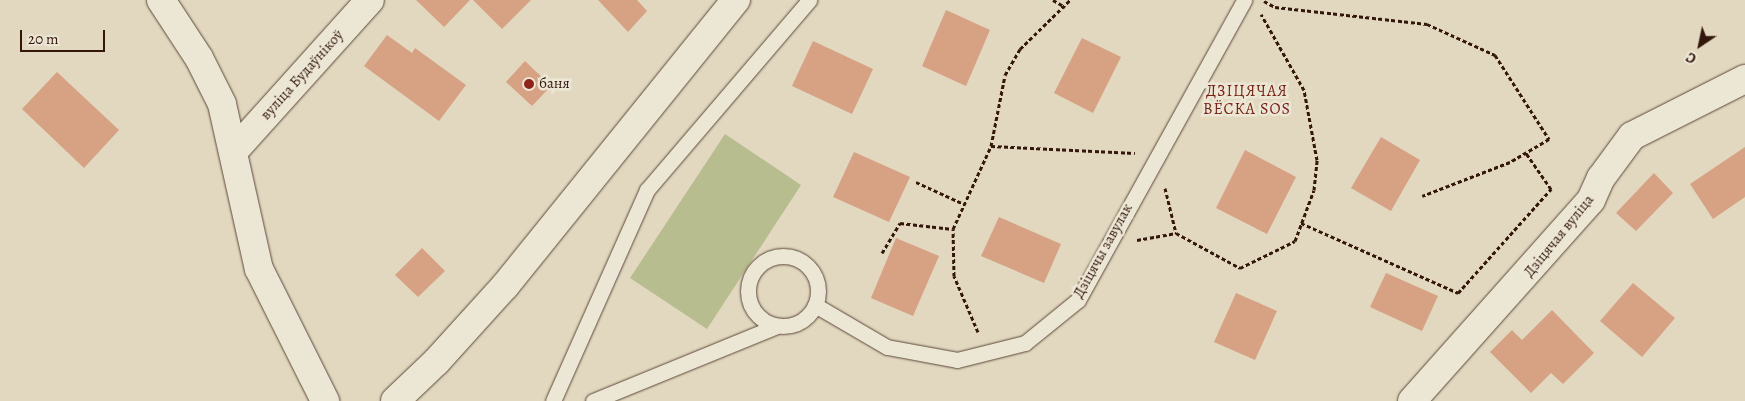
<!DOCTYPE html>
<html>
<head>
<meta charset="utf-8">
<style>
  body { margin:0 }
  #map { position:relative; width:1745px; height:401px; overflow:hidden; background:#e1d8bf; font-family:Alegreya,serif }
  div>[style] { position:absolute }
  .green>* { inset:0; background:#b8bd8f }
  .building>* { inset:0; background:#d7a184 }
  .path>* { height:3px; margin-top:-1.5px; transform-origin:0; background:repeating-linear-gradient(90deg,#33170b 0 4px,transparent 0 6.5px) }
  .roads { filter:drop-shadow(0 0 1px #5e4738) drop-shadow(0 0 1px #5e4738) }
  .service>* { height:15px; margin:-7.5px; padding:0 7.5px; transform-origin:7.5px; border-radius:7.5px; background:#ece6d5 }
  .service>.ring { margin:-7.5px; padding:0; box-sizing:content-box; background:none; border:15px solid #ece6d5; border-radius:50% }
  .minor>* { height:28px; margin:-14px; padding:0 14px; transform-origin:14px; border-radius:14px; background:#ece6d5 }
  .dots>* { width:14px; height:14px; translate:-50% -50%; box-sizing:border-box; border:2px solid #ece6d5; border-radius:50% }
  span { translate:-50% -50%; white-space:nowrap; text-align:center; line-height:1.15; -webkit-text-stroke:5px #ece6d5; paint-order:stroke }
  .street-label { font-size:15px; color:#33170b }
  .poi-label { font-size:15px; color:#33170b }
  .left { translate:0 -50%; text-align:left }
  .neighbourhood-label { font-size:16px; color:#7a1f14; letter-spacing:1px }
  .north { position:absolute; left:1675px; top:20px; width:50px; height:50px; -webkit-text-stroke:4px #ece6d5; paint-order:stroke; rotate:214deg; font-size:14px; font-weight:700; line-height:20px; text-align:center; color:#33170b }
  .north::after { content:''; display:block; margin:auto; width:18px; height:22px; background:#33170b; clip-path:polygon(50% 0,100% 100%,50% 72%,0 100%) }
  .scale { position:absolute; left:20px; top:30px; width:85px; height:22px; box-sizing:border-box; border:2px solid #33170b; border-top:0; padding-left:6px; font-size:15px; line-height:18px; white-space:nowrap; color:#33170b; -webkit-text-stroke:4px #ece6d5; paint-order:stroke }
</style>
</head>
<body>
<div id="map">
  <div class="green">
    <i style="clip-path:polygon(725px 134px,801px 185px,707px 329px,630px 278px)"></i>
  </div>
  <div class="building">
    <i style="clip-path:polygon(416px 0,470px 0,444px 27px)"></i>
    <i style="clip-path:polygon(473px 0,531px 0,502px 29px)"></i>
    <i style="clip-path:polygon(598px 0,637px 0,647px 11px,628px 32px)"></i>
    <i style="clip-path:polygon(946px 10px,990px 30px,966px 86px,922px 66px)"></i>
    <i style="clip-path:polygon(387px 35px,412px 53px,415px 48px,466px 85px,439px 121px,364px 66px)"></i>
    <i style="clip-path:polygon(1082px 38px,1121px 57px,1093px 113px,1054px 93px)"></i>
    <i style="clip-path:polygon(813px 41px,873px 69px,852px 114px,792px 86px)"></i>
    <i style="clip-path:polygon(525px 61px,551px 86px,532px 106px,506px 82px)"></i>
    <i style="clip-path:polygon(57px 72px,119px 130px,84px 168px,22px 109px)"></i>
    <i style="clip-path:polygon(1381px 137px,1420px 160px,1391px 211px,1351px 188px)"></i>
    <i style="clip-path:polygon(1745px 147px,1745px 197px,1713px 219px,1690px 184px)"></i>
    <i style="clip-path:polygon(1245px 150px,1296px 177px,1267px 234px,1216px 208px)"></i>
    <i style="clip-path:polygon(854px 152px,910px 177px,889px 222px,833px 197px)"></i>
    <i style="clip-path:polygon(1654px 173px,1673px 193px,1636px 231px,1616px 213px)"></i>
    <i style="clip-path:polygon(999px 217px,1061px 244px,1044px 283px,981px 256px)"></i>
    <i style="clip-path:polygon(896px 238px,939px 256px,913px 316px,871px 298px)"></i>
    <i style="clip-path:polygon(422px 248px,445px 271px,418px 297px,395px 275px)"></i>
    <i style="clip-path:polygon(1386px 273px,1438px 296px,1422px 331px,1370px 307px)"></i>
    <i style="clip-path:polygon(1633px 283px,1675px 318px,1642px 357px,1600px 321px)"></i>
    <i style="clip-path:polygon(1236px 293px,1277px 311px,1255px 360px,1214px 342px)"></i>
    <i style="clip-path:polygon(1552px 310px,1594px 353px,1563px 384px,1551px 373px,1531px 393px,1490px 352px,1512px 330px,1522px 340px)"></i>
  </div>
  <div class="path">
    <i style="left:1053px;top:0;width:14px;rotate:30deg"></i>
    <i style="left:1264px;top:1px;width:13px;rotate:29deg"></i>
    <i style="left:1275px;top:7px;width:153px;rotate:6.4deg"></i>
    <i style="left:1427px;top:24px;width:75px;rotate:24.5deg"></i>
    <i style="left:1495px;top:55px;width:100px;rotate:57.3deg"></i>
    <i style="left:1549px;top:139px;width:45px;rotate:149.5deg"></i>
    <i style="left:1510px;top:162px;width:94px;rotate:158.9deg"></i>
    <i style="left:991px;top:146px;width:144px;rotate:2.8deg"></i>
    <i style="left:916px;top:182px;width:53px;rotate:24.6deg"></i>
    <i style="left:1165px;top:188px;width:46px;rotate:76.3deg"></i>
    <i style="left:1176px;top:233px;width:73px;rotate:28.7deg"></i>
    <i style="left:1240px;top:268px;width:61px;rotate:-26.1deg"></i>
    <i style="left:1295px;top:241px;width:54px;rotate:-69.6deg"></i>
    <i style="left:1314px;top:190px;width:30px;rotate:-84deg"></i>
    <i style="left:1317px;top:160px;width:71px;rotate:-100.5deg"></i>
    <i style="left:1304px;top:90px;width:87px;rotate:-119.5deg"></i>
    <i style="left:1301px;top:223px;width:172px;rotate:24deg"></i>
    <i style="left:1458px;top:293px;width:140px;rotate:-48.2deg"></i>
    <i style="left:1551px;top:189px;width:44px;rotate:-124.8deg"></i>
    <i style="left:1137px;top:240px;width:40px;rotate:-10deg"></i>
    <i style="left:882px;top:253px;width:35px;rotate:-59deg"></i>
    <i style="left:900px;top:223px;width:53px;rotate:6.5deg"></i>
    <i style="left:978px;top:332px;width:61px;rotate:-113.2deg"></i>
    <i style="left:954px;top:276px;width:47px;rotate:-91.2deg"></i>
    <i style="left:953px;top:229px;width:91px;rotate:-65.4deg"></i>
    <i style="left:991px;top:146px;width:72px;rotate:-78.8deg"></i>
    <i style="left:1005px;top:75px;width:30px;rotate:-60deg"></i>
    <i style="left:1020px;top:49px;width:70px;rotate:-44.4deg"></i>
  </div>
  <div class="roads">
    <div class="service">
      <i class="ring" style="left:748px;top:256px;width:55px;height:55px"></i>
      <i style="left:815px;top:305px;width:83px;rotate:30.3deg"></i>
      <i style="left:887px;top:347px;width:71px;rotate:10.5deg"></i>
      <i style="left:957px;top:360px;width:70px;rotate:-14deg"></i>
      <i style="left:1025px;top:343px;width:68px;rotate:-39.1deg"></i>
      <i style="left:1078px;top:300px;width:343px;rotate:-61deg"></i>
      <i style="left:553px;top:401px;width:231px;rotate:-66deg"></i>
      <i style="left:647px;top:190px;width:250px;rotate:-49.5deg"></i>
      <i style="left:593px;top:401px;width:199px;rotate:-22.2deg"></i>
    </div>
    <div class="minor">
      <i style="left:161px;top:0;width:69px;rotate:56.8deg"></i>
      <i style="left:199px;top:58px;width:51px;rotate:63.4deg"></i>
      <i style="left:222px;top:104px;width:169px;rotate:77.4deg"></i>
      <i style="left:259px;top:269px;width:148px;rotate:63.4deg"></i>
      <i style="left:234px;top:151px;width:203px;rotate:-48deg"></i>
      <i style="left:395px;top:401px;width:57px;rotate:-43.6deg"></i>
      <i style="left:436px;top:362px;width:103px;rotate:-47.8deg"></i>
      <i style="left:505px;top:286px;width:368px;rotate:-51.1deg"></i>
      <i style="left:1412px;top:401px;width:269px;rotate:-48.3deg"></i>
      <i style="left:1591px;top:200px;width:24px;rotate:-66deg"></i>
      <i style="left:1601px;top:178px;width:52px;rotate:-53.6deg"></i>
      <i style="left:1632px;top:136px;width:127px;rotate:-26.8deg"></i>
    </div>
  </div>
  <div class="dots">
    <i style="left:529px;top:84px;background:#8f2418"></i>
  </div>
  <div class="street-label">
    <span style="left:302px;top:75px;rotate:-48deg">вуліца Будаўнікоў</span>
    <span style="left:1559px;top:236px;rotate:-51deg">Дзіцячая вуліца</span>
    <span style="left:1103px;top:251px;rotate:-61deg">Дзіцячы завулак</span>
  </div>
  <div class="poi-label">
    <span class="left" style="left:539px;top:84px">баня</span>
  </div>
  <div class="neighbourhood-label">
    <span style="left:1247px;top:100px">ДЗІЦЯЧАЯ<br>ВЁСКА SOS</span>
  </div>
  <div class="north">С</div>
  <div class="scale">20 m</div>
</div>
</body>
</html>
